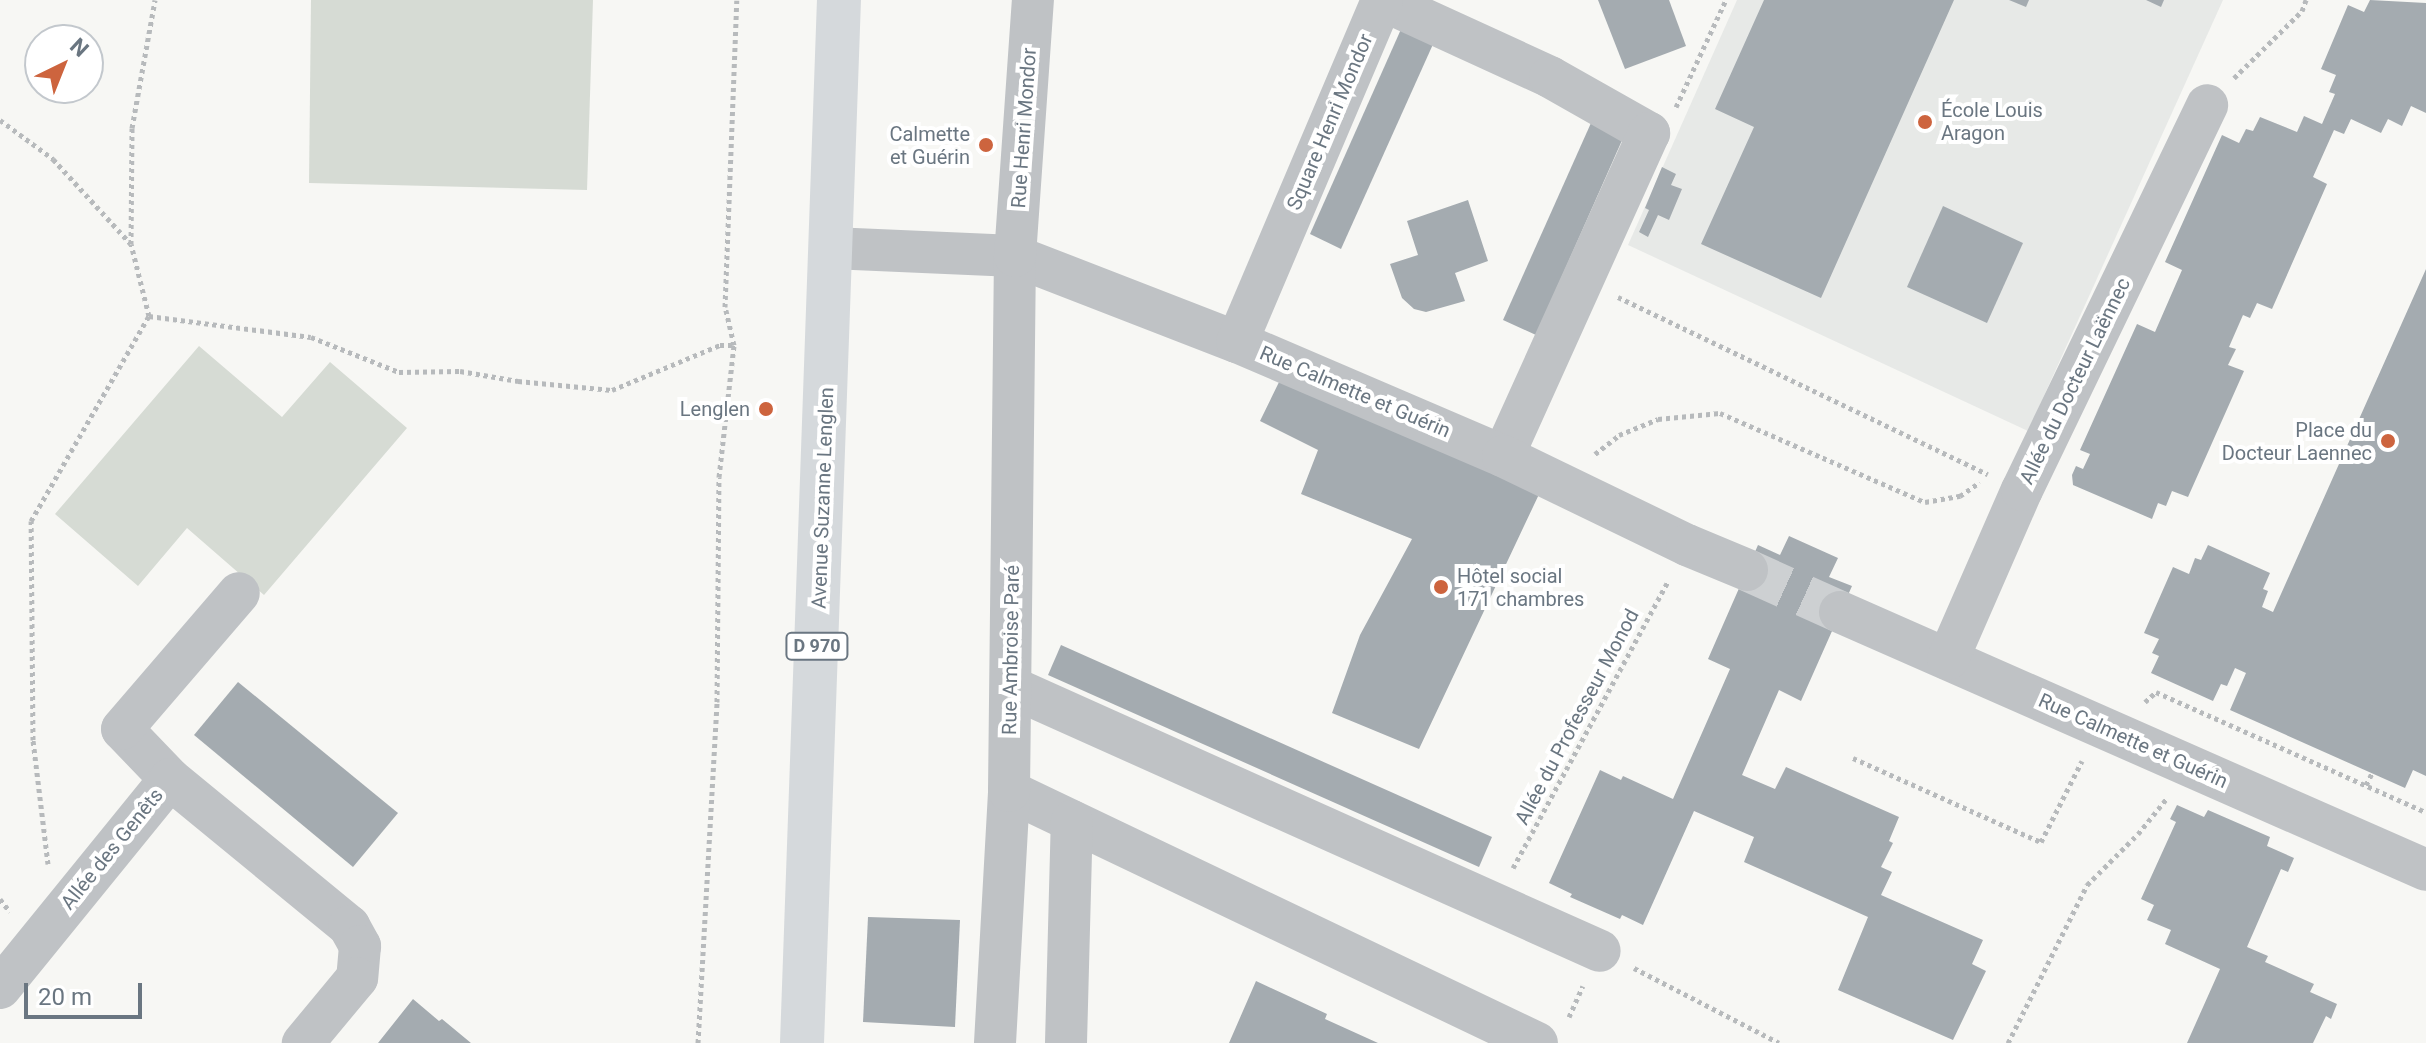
<!DOCTYPE html>
<html>
<head>
<meta charset="utf-8">
<style>
  body { margin:0 }
  #map { position:relative; width:2426px; height:1043px; overflow:hidden; background:#f7f7f4; font-family:Roboto,sans-serif }
  div>[style] { position:absolute }
  .built>* { inset:0; background:#e7e9e7 }
  .green>* { inset:0; background:#d6dbd4 }
  .building>* { inset:0; background:#a4abb0 }
  .minor-tunnel>* { height:42px; margin-top:-21px; transform-origin:0; background:repeating-linear-gradient(90deg,#cdd0d2 0 42px,transparent 0 63px) }
  .path>* { height:5px; margin-top:-2.5px; transform-origin:0; background:repeating-linear-gradient(90deg,#b7babc 0 4px,transparent 0 8px) }
  .minor>* { height:42px; margin:-21px; padding:0 21px; transform-origin:21px; border-radius:21px; background:#bfc2c5 }
  .major>* { height:44px; margin:-22px; padding:0 22px; transform-origin:22px; border-radius:22px; background:#d5d9dc }
  .dots>* { width:22px; height:22px; translate:-50% -50%; box-sizing:border-box; border:4px solid #fff; border-radius:50% }
  span { translate:-50% -50%; white-space:nowrap; text-align:center; line-height:1.15; -webkit-text-stroke:8px #fff; paint-order:stroke }
  .shield-label span { padding:2px 6px; background:#fff; border:2px solid; border-radius:6px; -webkit-text-stroke-width:0 }
  .shield-label { font-size:18px; color:#6a7681; font-weight:700 }
  .poi-label { font-size:20px; color:#6a7681 }
  .left { translate:0 -50%; text-align:left }
  .right { translate:-100% -50%; text-align:right }
  .street-label { font-size:20px; color:#6a7681 }
  .north { position:absolute; left:24px; top:24px; width:80px; height:80px; box-sizing:border-box; background:#fff; border:2px solid #c3c8cd; border-radius:50%; rotate:43deg; font-size:22px; font-weight:700; line-height:32px; text-align:center; color:#6a7681 }
  .north::after { content:''; display:block; margin:auto; width:28px; height:36px; background:#cd643e; clip-path:polygon(50% 0,100% 100%,50% 72%,0 100%) }
  .scale { position:absolute; left:24px; top:983px; width:118px; height:36px; box-sizing:border-box; border:4px solid #6a7681; border-top:0; padding-left:10px; font-size:24px; line-height:28px; white-space:nowrap; color:#6a7681; -webkit-text-stroke:6px #fff; paint-order:stroke }
</style>
</head>
<body>
<div id="map">
  <div class="built">
    <i style="clip-path:polygon(1737px 0,2223px 0,2028px 431px,1628px 245px)"></i>
  </div>
  <div class="green">
    <i style="clip-path:polygon(311px 0,593px 0,587px 190px,309px 183px)"></i>
    <i style="clip-path:polygon(199px 346px,282px 417px,330px 362px,407px 428px,264px 595px,187px 528px,138px 586px,55px 514px)"></i>
  </div>
  <div class="building">
    <i style="clip-path:polygon(1598px 0,1669px 0,1686px 46px,1625px 69px)"></i>
    <i style="clip-path:polygon(1764px 0,1954px 0,1821px 298px,1701px 244px,1754px 127px,1715px 109px)"></i>
    <i style="clip-path:polygon(2009px 0,2029px 0,2026px 7px)"></i>
    <i style="clip-path:polygon(2146px 0,2164px 0,2161px 7px)"></i>
    <i style="clip-path:polygon(2370px 0,2426px 3px,2426px 113px,2411px 106px,2402px 126px,2388px 119px,2381px 133px,2351px 119px,2344px 134px,2334px 130px,2313px 177px,2327px 184px,2272px 309px,2257px 303px,2250px 318px,2243px 315px,2229px 347px,2236px 349px,2228px 365px,2244px 371px,2188px 497px,2172px 491px,2166px 506px,2158px 503px,2152px 519px,2073px 485px,2072px 475px,2076px 466px,2083px 469px,2090px 454px,2080px 450px,2137px 324px,2155px 332px,2182px 270px,2165px 262px,2222px 135px,2239px 143px,2246px 129px,2253px 131px,2260px 117px,2297px 132px,2304px 116px,2322px 124px,2335px 94px,2329px 92px,2336px 75px,2321px 69px,2348px 5px,2364px 12px)"></i>
    <i style="clip-path:polygon(1402px 27px,1434px 42px,1341px 249px,1310px 234px)"></i>
    <i style="clip-path:polygon(1595px 114px,1627px 129px,1536px 335px,1503px 320px)"></i>
    <i style="clip-path:polygon(1662px 167px,1676px 174px,1671px 185px,1682px 189px,1669px 220px,1658px 215px,1648px 237px,1639px 232px,1649px 210px,1645px 208px)"></i>
    <i style="clip-path:polygon(1468px 200px,1488px 261px,1455px 273px,1465px 301px,1426px 312px,1414px 309px,1402px 298px,1390px 264px,1418px 255px,1407px 221px)"></i>
    <i style="clip-path:polygon(1943px 206px,2023px 243px,1987px 323px,1907px 287px)"></i>
    <i style="clip-path:polygon(2426px 269px,2426px 776px,2413px 770px,2405px 788px,2230px 710px,2246px 673px,2235px 668px,2227px 686px,2221px 684px,2213px 701px,2151px 673px,2159px 656px,2152px 653px,2159px 639px,2144px 633px,2173px 567px,2189px 574px,2195px 558px,2201px 560px,2208px 545px,2270px 573px,2263px 589px,2268px 591px,2262px 607px,2273px 612px)"></i>
    <i style="clip-path:polygon(1280px 380px,1541px 490px,1419px 749px,1332px 713px,1360px 635px,1412px 539px,1301px 494px,1318px 450px,1260px 421px)"></i>
    <i style="clip-path:polygon(1789px 536px,1838px 558px,1829px 577px,1852px 586px,1801px 701px,1779px 690px,1742px 775px,1775px 789px,1786px 767px,1899px 817px,1889px 841px,1893px 843px,1881px 867px,1892px 872px,1881px 895px,1983px 940px,1972px 964px,1986px 971px,1953px 1040px,1838px 990px,1868px 917px,1744px 862px,1754px 837px,1694px 811px,1643px 925px,1622px 915px,1620px 919px,1570px 897px,1572px 894px,1549px 883px,1600px 770px,1621px 780px,1623px 776px,1673px 799px,1730px 669px,1708px 659px,1758px 545px,1780px 555px)"></i>
    <i style="clip-path:polygon(1061px 645px,1492px 837px,1479px 867px,1048px 675px)"></i>
    <i style="clip-path:polygon(238px 682px,398px 813px,353px 867px,194px 735px)"></i>
    <i style="clip-path:polygon(2177px 805px,2204px 817px,2208px 810px,2270px 837px,2267px 846px,2294px 858px,2288px 872px,2281px 869px,2247px 947px,2268px 956px,2265px 962px,2314px 984px,2310px 992px,2337px 1004px,2331px 1019px,2326px 1016px,2313px 1043px,2187px 1043px,2220px 969px,2165px 944px,2171px 930px,2147px 920px,2154px 905px,2141px 899px,2176px 822px,2170px 819px)"></i>
    <i style="clip-path:polygon(868px 917px,960px 920px,955px 1027px,863px 1022px)"></i>
    <i style="clip-path:polygon(1256px 981px,1327px 1014px,1325px 1019px,1378px 1043px,1229px 1043px)"></i>
    <i style="clip-path:polygon(413px 999px,439px 1021px,442px 1019px,471px 1043px,378px 1043px)"></i>
  </div>
  <div class="minor-tunnel">
    <i style="left:1747px;top:570px;width:102px;rotate:24.3deg"></i>
  </div>
  <div class="path">
    <i style="left:2234px;top:78px;width:95px;rotate:-44.6deg"></i>
    <i style="left:2302px;top:11px;width:12px;rotate:-70deg"></i>
    <i style="left:1676px;top:107px;width:118px;rotate:-65deg"></i>
    <i style="left:0;top:120px;width:66px;rotate:36.3deg"></i>
    <i style="left:53px;top:159px;width:115px;rotate:47.5deg"></i>
    <i style="left:131px;top:244px;width:116px;rotate:-89.5deg"></i>
    <i style="left:132px;top:128px;width:130px;rotate:-79.8deg"></i>
    <i style="left:1618px;top:297px;width:410px;rotate:25.6deg"></i>
    <i style="left:149px;top:316px;width:163px;rotate:7.4deg"></i>
    <i style="left:311px;top:337px;width:95px;rotate:21.7deg"></i>
    <i style="left:399px;top:372px;width:61px;rotate:-0.9deg"></i>
    <i style="left:460px;top:371px;width:59px;rotate:9.8deg"></i>
    <i style="left:518px;top:381px;width:94px;rotate:5.5deg"></i>
    <i style="left:612px;top:390px;width:117px;rotate:-22.6deg"></i>
    <i style="left:720px;top:345px;width:14px"></i>
    <i style="left:1595px;top:454px;width:31px;rotate:-38deg"></i>
    <i style="left:1619px;top:435px;width:42px;rotate:-22.3deg"></i>
    <i style="left:1658px;top:419px;width:62px;rotate:-5.5deg"></i>
    <i style="left:1720px;top:413px;width:223px;rotate:23.5deg"></i>
    <i style="left:1925px;top:502px;width:36px;rotate:-10deg"></i>
    <i style="left:1960px;top:496px;width:24px;rotate:-35deg"></i>
    <i style="left:2145px;top:702px;width:15px;rotate:-42deg"></i>
    <i style="left:2156px;top:692px;width:295px;rotate:24deg"></i>
    <i style="left:1853px;top:758px;width:206px;rotate:24.1deg"></i>
    <i style="left:2041px;top:842px;width:91px;rotate:-63.2deg"></i>
    <i style="left:2366px;top:785px;width:13px;rotate:-63deg"></i>
    <i style="left:48px;top:864px;width:125px;rotate:-96.9deg"></i>
    <i style="left:33px;top:740px;width:219px;rotate:-90.5deg"></i>
    <i style="left:31px;top:521px;width:237px;rotate:-60.1deg"></i>
    <i style="left:149px;top:316px;width:74px;rotate:-104deg"></i>
    <i style="left:1513px;top:868px;width:326px;rotate:-61.6deg"></i>
    <i style="left:0;top:899px;width:16px;rotate:52deg"></i>
    <i style="left:1634px;top:968px;width:163px;rotate:27.3deg"></i>
    <i style="left:1569px;top:1017px;width:34px;rotate:-66deg"></i>
    <i style="left:698px;top:1043px;width:342px;rotate:-86.8deg"></i>
    <i style="left:717px;top:702px;width:225px;rotate:-89.5deg"></i>
    <i style="left:719px;top:477px;width:133px;rotate:-83.5deg"></i>
    <i style="left:734px;top:345px;width:39px;rotate:-103deg"></i>
    <i style="left:725px;top:307px;width:307px;rotate:-87.8deg"></i>
    <i style="left:2008px;top:1043px;width:177px;rotate:-63.4deg"></i>
    <i style="left:2087px;top:885px;width:72px;rotate:-45deg"></i>
    <i style="left:2138px;top:834px;width:46px;rotate:-51.1deg"></i>
  </div>
  <div class="minor">
    <i style="left:1382px;top:0;width:185px;rotate:24.6deg"></i>
    <i style="left:1550px;top:77px;width:114px;rotate:29.5deg"></i>
    <i style="left:1649px;top:133px;width:354px;rotate:114.3deg"></i>
    <i style="left:831px;top:248px;width:184px;rotate:2.5deg"></i>
    <i style="left:1015px;top:256px;width:238px;rotate:21.2deg"></i>
    <i style="left:1237px;top:342px;width:289px;rotate:23.2deg"></i>
    <i style="left:1503px;top:456px;width:204px;rotate:25.8deg"></i>
    <i style="left:1687px;top:545px;width:65px;rotate:22.6deg"></i>
    <i style="left:1237px;top:342px;width:371px;rotate:-67deg"></i>
    <i style="left:1840px;top:612px;width:640px;rotate:23.76deg"></i>
    <i style="left:1948px;top:659px;width:184px;rotate:-66.4deg"></i>
    <i style="left:2022px;top:490px;width:427px;rotate:-64.3deg"></i>
    <i style="left:1011px;top:687px;width:645px;rotate:24.14deg"></i>
    <i style="left:170px;top:779px;width:69px;rotate:-133.8deg"></i>
    <i style="left:122px;top:729px;width:179px;rotate:-49.3deg"></i>
    <i style="left:1009px;top:791px;width:585px;rotate:25.51deg"></i>
    <i style="left:0;top:988px;width:269px;rotate:-50.9deg"></i>
    <i style="left:170px;top:779px;width:232px;rotate:39.4deg"></i>
    <i style="left:349px;top:926px;width:23px;rotate:61deg"></i>
    <i style="left:360px;top:946px;width:32px;rotate:95deg"></i>
    <i style="left:357px;top:978px;width:85px;rotate:129.7deg"></i>
    <i style="left:995px;top:1043px;width:252px;rotate:-86.8deg"></i>
    <i style="left:1009px;top:791px;width:535px;rotate:-89.36deg"></i>
    <i style="left:1015px;top:256px;width:257px;rotate:-86deg"></i>
    <i style="left:1066px;top:1043px;width:222px;rotate:-88.5deg"></i>
  </div>
  <div class="major">
    <i style="left:802px;top:1043px;width:1044px;rotate:-87.97deg"></i>
  </div>
  <div class="dots">
    <i style="left:1925px;top:122px;background:#cd643e"></i>
    <i style="left:986px;top:145px;background:#cd643e"></i>
    <i style="left:766px;top:409px;background:#cd643e"></i>
    <i style="left:2388px;top:441px;background:#cd643e"></i>
    <i style="left:1441px;top:587px;background:#cd643e"></i>
  </div>
  <div class="shield-label">
    <span style="left:817px;top:646px">D 970</span>
  </div>
  <div class="poi-label">
    <span class="left" style="left:1941px;top:122px">École Louis<br>Aragon</span>
    <span class="right" style="left:970px;top:146px">Calmette<br>et Guérin</span>
    <span class="right" style="left:750px;top:409px">Lenglen</span>
    <span class="right" style="left:2372px;top:442px">Place du<br>Docteur Laennec</span>
    <span class="left" style="left:1457px;top:588px">Hôtel social<br>171 chambres</span>
  </div>
  <div class="street-label">
    <span style="left:1330px;top:122px;rotate:-67deg">Square Henri Mondor</span>
    <span style="left:1024px;top:128px;rotate:-86deg">Rue Henri Mondor</span>
    <span style="left:2075px;top:381px;rotate:-64deg">Allée du Docteur Laënnec</span>
    <span style="left:1355px;top:392px;rotate:23deg">Rue Calmette et Guérin</span>
    <span style="left:823px;top:498px;rotate:-88deg">Avenue Suzanne Lenglen</span>
    <span style="left:1011px;top:650px;rotate:-89deg">Rue Ambroise Paré</span>
    <span style="left:1577px;top:717px;rotate:-62deg">Allée du Professeur Monod</span>
    <span style="left:2133px;top:741px;rotate:24deg">Rue Calmette et Guérin</span>
    <span style="left:112px;top:849px;rotate:-51deg">Allée des Genêts</span>
  </div>
  <div class="north">N</div>
  <div class="scale">20 m</div>
</div>
</body>
</html>
